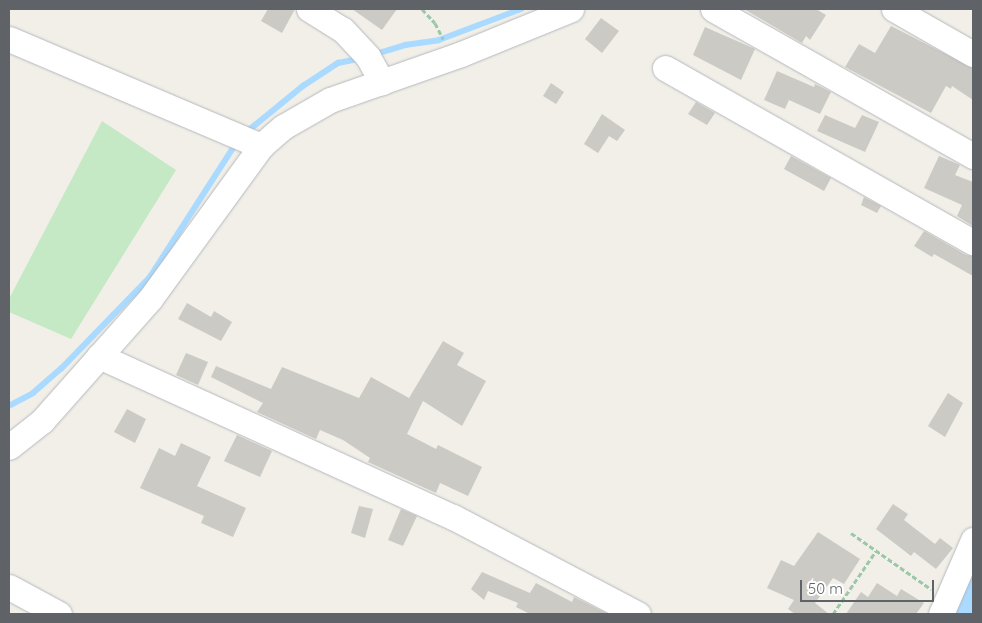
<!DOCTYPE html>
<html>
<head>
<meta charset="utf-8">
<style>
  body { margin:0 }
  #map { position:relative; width:982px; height:623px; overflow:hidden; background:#f1efe8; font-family:Quicksand,sans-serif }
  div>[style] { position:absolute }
  .green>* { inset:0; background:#c5e8c5 }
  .stream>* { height:5.5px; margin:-2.75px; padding:0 2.75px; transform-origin:2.75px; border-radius:2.75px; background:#aadaff }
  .canal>* { height:19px; margin:-9.5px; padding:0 9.5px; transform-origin:9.5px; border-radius:9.5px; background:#aadaff }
  .building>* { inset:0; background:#cccac5 }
  .path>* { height:3px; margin-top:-1.5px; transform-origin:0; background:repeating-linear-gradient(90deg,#9cc7a9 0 5px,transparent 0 7.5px) }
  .roads { filter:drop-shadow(0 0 1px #b5b8bc) drop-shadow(0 0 1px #b5b8bc) }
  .minor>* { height:25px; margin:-12.5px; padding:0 12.5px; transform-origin:12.5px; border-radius:12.5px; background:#fff }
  span { translate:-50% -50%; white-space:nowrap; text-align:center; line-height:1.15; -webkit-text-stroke:4px #fff; paint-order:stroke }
  .frame { position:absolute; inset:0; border:10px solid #5f6368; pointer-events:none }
  .scale { position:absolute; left:800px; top:580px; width:134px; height:22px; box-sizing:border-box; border:2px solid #5f6368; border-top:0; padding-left:6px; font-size:15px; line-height:18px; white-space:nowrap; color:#5f6368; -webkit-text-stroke:4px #fff; paint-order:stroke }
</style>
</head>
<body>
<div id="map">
  <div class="green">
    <i style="clip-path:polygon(102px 121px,176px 170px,71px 339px,9px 312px,9px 299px)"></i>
  </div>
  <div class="stream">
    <i style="left:373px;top:55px;width:34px;rotate:-17deg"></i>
    <i style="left:405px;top:45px;width:34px;rotate:-8deg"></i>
    <i style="left:439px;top:40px;width:88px;rotate:-20.7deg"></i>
    <i style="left:249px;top:130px;width:70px;rotate:-39.2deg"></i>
    <i style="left:303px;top:86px;width:42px;rotate:-33.3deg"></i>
    <i style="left:338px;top:63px;width:21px;rotate:-11deg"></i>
    <i style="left:9px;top:406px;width:27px;rotate:-28deg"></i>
    <i style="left:33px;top:393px;width:37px;rotate:-41deg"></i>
    <i style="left:61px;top:369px;width:128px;rotate:-45.9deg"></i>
    <i style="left:150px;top:277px;width:157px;rotate:-57.2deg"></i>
  </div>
  <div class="canal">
    <i style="left:960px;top:614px;width:34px;rotate:-67deg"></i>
  </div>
  <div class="building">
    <i style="clip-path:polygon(268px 9px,295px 9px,282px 33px,261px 21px)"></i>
    <i style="clip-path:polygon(352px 9px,397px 9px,382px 30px)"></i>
    <i style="clip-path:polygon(744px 9px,816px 9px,826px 15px,810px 40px,806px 36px,802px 43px)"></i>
    <i style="clip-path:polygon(601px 18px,619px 31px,602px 53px,585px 39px)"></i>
    <i style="clip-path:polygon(891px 26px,973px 68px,973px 100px,952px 86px,951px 89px,946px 86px,931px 113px,845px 67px,859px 44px,875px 53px)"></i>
    <i style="clip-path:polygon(705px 27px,755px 49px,741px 80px,693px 55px)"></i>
    <i style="clip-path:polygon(777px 71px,814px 87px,815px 84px,831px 92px,820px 114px,789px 100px,785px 109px,764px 100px)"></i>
    <i style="clip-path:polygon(551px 83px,564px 92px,556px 104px,543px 96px)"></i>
    <i style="clip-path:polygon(696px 102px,715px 113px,707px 125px,688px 114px)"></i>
    <i style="clip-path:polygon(602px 114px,625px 130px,617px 141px,609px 136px,598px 153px,584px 144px)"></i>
    <i style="clip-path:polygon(825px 115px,855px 128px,862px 115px,879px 122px,865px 152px,817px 131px)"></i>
    <i style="clip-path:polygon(791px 156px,831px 178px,824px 191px,784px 169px)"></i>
    <i style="clip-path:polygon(939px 156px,960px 165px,955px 175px,973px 182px,973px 226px,957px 216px,962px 205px,924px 188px)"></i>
    <i style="clip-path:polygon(864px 197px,881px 206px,877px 213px,861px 205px)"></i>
    <i style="clip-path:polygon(924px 231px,966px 255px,973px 256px,973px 276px,934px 254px,932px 257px,914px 246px)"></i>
    <i style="clip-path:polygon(187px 303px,211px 317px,214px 311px,232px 322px,221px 341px,178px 319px)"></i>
    <i style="clip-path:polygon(443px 341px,464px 353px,457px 365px,486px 381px,462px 426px,423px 401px,407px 434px,436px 449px,438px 445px,482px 467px,468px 496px,440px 483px,436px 493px,368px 462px,370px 458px,343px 440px,320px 430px,316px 439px,257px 412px,263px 403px,211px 377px,216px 366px,271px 389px,282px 367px,359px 398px,371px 377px,409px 398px)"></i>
    <i style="clip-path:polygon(186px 353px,208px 362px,198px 385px,176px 375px)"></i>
    <i style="clip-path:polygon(948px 393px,963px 403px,945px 437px,928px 426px)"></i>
    <i style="clip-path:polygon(127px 409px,146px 419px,135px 443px,114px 432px)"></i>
    <i style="clip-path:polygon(237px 435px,272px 451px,260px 477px,224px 461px)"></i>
    <i style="clip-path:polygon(181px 443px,211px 457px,197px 486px,246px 508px,233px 537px,201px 523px,204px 516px,140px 488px,159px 448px,175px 456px)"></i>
    <i style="clip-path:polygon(893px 504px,908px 514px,904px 520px,935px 544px,940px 538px,953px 548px,936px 569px,914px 552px,911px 556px,876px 529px)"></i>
    <i style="clip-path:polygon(359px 506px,373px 509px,365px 538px,351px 533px)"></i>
    <i style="clip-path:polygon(401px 509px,417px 516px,403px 546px,388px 540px)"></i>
    <i style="clip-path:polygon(818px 532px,860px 559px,844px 584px,833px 578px,815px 603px,829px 614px,795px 614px,788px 609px,794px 600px,767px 588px,781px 560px,794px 566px)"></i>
    <i style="clip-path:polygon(482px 572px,530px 593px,536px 583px,572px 602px,574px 597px,608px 614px,530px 614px,516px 607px,518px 603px,488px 591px,484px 600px,471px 589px)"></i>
    <i style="clip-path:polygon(877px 583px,897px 596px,901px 589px,924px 603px,916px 614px,846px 614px,861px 592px,868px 597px)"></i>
  </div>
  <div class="path">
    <i style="left:422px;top:9px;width:19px;rotate:47deg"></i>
    <i style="left:435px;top:23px;width:18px;rotate:63deg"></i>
    <i style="left:851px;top:533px;width:98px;rotate:35deg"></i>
    <i style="left:833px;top:614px;width:76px;rotate:-55.7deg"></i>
  </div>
  <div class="roads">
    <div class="minor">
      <i style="left:309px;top:9px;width:40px;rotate:32deg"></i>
      <i style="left:343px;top:30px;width:37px;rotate:47deg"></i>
      <i style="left:368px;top:57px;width:29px;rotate:61deg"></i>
      <i style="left:713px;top:9px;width:299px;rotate:29.5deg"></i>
      <i style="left:894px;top:9px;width:91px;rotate:29.7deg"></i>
      <i style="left:9px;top:39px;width:274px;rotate:23deg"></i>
      <i style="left:665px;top:68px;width:354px;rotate:29.5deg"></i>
      <i style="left:99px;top:356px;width:389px;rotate:24.5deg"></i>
      <i style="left:453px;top:517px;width:209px;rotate:27.7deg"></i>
      <i style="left:9px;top:447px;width:42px;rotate:-38.2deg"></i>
      <i style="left:42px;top:421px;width:163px;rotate:-48.5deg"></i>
      <i style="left:150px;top:299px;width:189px;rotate:-54deg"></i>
      <i style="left:261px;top:146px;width:29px;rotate:-41deg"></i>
      <i style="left:283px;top:127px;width:54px;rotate:-29.9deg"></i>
      <i style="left:330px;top:100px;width:139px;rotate:-19.3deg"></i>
      <i style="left:461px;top:54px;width:119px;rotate:-22.2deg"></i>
      <i style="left:9px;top:587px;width:57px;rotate:28.4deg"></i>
      <i style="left:941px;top:614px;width:81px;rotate:-66.6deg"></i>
    </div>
  </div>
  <div class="frame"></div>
  <div class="scale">50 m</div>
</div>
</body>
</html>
